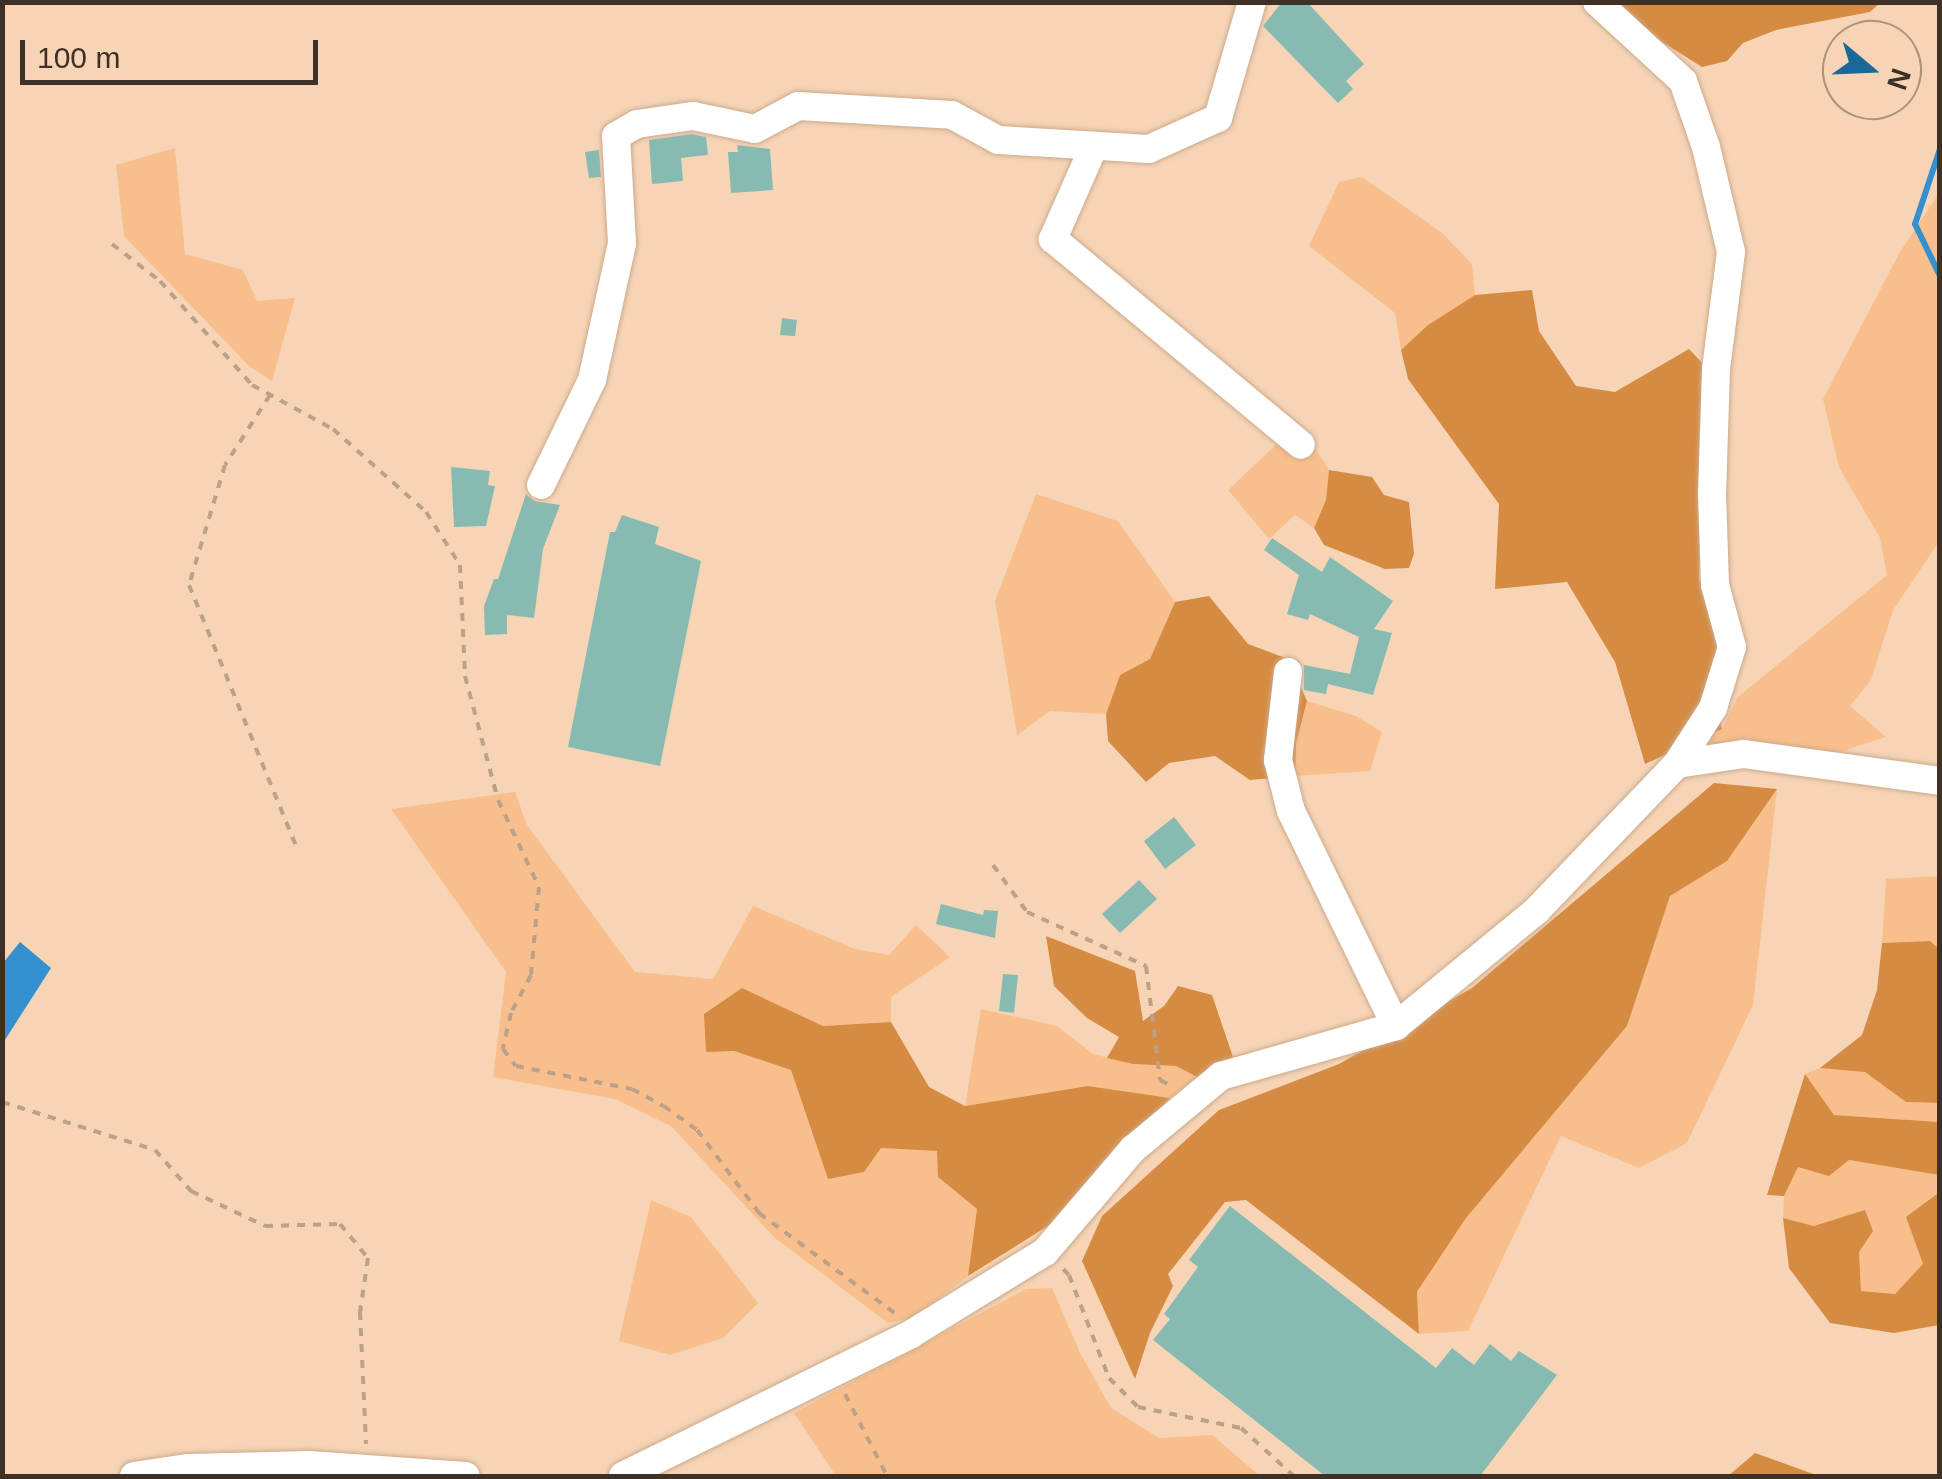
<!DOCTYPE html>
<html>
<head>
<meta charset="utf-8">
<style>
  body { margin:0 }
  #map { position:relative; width:1942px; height:1479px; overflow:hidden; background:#f7d4b6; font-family:Arial,sans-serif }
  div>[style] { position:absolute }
  .green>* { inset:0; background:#f8bf8c }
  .forest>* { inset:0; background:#d58b41 }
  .water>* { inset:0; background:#3590cf }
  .stream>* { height:6px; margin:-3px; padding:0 3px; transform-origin:3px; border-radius:3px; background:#3590cf }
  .building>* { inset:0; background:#87bbb2 }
  .path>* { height:4px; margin-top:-2px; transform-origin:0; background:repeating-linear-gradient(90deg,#bca088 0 8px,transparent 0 16px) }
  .roads { filter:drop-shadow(0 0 2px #cbaa8d) drop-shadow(0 0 2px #cbaa8d) }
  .minor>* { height:28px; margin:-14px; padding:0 14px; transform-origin:14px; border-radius:14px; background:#fff }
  span { translate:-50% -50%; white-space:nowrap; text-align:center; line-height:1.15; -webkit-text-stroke:10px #f7d4b6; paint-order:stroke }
  .frame { position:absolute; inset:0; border:5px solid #3e3025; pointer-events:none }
  .north { position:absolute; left:1822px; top:20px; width:100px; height:100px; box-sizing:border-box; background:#f7d4b6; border:2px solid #ad927c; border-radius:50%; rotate:109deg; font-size:28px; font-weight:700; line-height:40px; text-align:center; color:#3e3025 }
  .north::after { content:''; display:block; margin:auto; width:35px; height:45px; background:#1a689a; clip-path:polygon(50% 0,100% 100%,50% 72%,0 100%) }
  .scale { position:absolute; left:20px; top:40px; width:298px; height:45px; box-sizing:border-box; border:5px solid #3e3025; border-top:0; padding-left:12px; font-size:30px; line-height:35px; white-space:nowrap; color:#3e3025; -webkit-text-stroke:8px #f7d4b6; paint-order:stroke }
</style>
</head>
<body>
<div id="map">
  <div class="green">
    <i style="clip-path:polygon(175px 148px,185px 254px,243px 270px,257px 301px,295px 298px,272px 381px,250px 367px,124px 236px,116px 165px)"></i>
    <i style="clip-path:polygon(1362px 177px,1441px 232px,1472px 264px,1475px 295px,1428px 325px,1401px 350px,1395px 313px,1309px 246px,1339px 182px)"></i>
    <i style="clip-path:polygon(1939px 193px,1939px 542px,1893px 610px,1871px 680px,1850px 706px,1886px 737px,1830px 755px,1712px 752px,1701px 739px,1722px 729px,1738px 697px,1887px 575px,1880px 538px,1839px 467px,1823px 399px,1900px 252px)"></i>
    <i style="clip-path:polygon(1299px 423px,1329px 470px,1326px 500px,1314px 528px,1295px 515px,1269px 539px,1228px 490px)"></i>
    <i style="clip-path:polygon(1036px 494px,1118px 521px,1175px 602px,1150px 659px,1120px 675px,1106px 714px,1050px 711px,1017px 735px,995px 601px)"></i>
    <i style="clip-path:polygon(1307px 701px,1356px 716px,1382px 732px,1370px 771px,1295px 776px,1296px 743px)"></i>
    <i style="clip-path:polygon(1777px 789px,1753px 1005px,1687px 1143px,1639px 1168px,1561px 1136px,1468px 1331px,1419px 1334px,1417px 1293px,1466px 1218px,1627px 1026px,1670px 896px,1727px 861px)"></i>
    <i style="clip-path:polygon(515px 792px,527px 825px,635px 972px,713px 979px,753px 906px,855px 949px,889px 955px,916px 925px,950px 957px,891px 997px,891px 1022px,823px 1026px,742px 988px,706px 1051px,734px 1051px,791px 1070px,828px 1179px,881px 1148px,938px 1151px,938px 1177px,977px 1209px,968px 1276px,914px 1317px,888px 1323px,775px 1238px,671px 1126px,615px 1099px,493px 1077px,506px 972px,391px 809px)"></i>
    <i style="clip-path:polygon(1939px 876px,1939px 949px,1930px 941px,1882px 943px,1886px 879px)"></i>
    <i style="clip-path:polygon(981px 1009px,1057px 1026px,1093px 1054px,1133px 1064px,1176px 1066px,1197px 1077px,1170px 1098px,1088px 1086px,965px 1106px)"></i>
    <i style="clip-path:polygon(1820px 1068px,1865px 1071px,1906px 1102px,1939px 1103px,1939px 1122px,1834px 1115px,1805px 1074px)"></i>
    <i style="clip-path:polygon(1848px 1160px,1939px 1175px,1939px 1201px,1937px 1195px,1924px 1264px,1895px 1294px,1861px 1291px,1859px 1252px,1814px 1226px,1783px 1218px,1784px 1196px,1798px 1167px)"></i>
    <i style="clip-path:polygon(651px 1200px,691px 1217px,758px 1303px,723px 1338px,670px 1355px,619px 1341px)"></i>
    <i style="clip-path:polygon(1052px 1288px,1080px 1353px,1111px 1408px,1159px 1438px,1212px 1435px,1260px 1476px,836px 1476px,794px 1413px,1026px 1289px)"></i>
  </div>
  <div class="forest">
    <i style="clip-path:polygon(1610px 3px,1880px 3px,1870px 12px,1776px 30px,1743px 43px,1727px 61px,1702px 67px,1629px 21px)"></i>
    <i style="clip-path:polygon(1532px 290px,1539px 331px,1576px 386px,1615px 392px,1689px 349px,1706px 367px,1699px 579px,1721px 645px,1711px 674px,1722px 729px,1645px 764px,1615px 662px,1567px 582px,1495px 589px,1499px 504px,1408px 379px,1401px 350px,1428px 325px,1475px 295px)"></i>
    <i style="clip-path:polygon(1329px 470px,1372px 477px,1384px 495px,1409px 502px,1414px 554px,1409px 568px,1385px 569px,1324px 545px,1314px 528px,1326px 500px)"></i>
    <i style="clip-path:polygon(1209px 596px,1248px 644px,1288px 659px,1307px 701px,1296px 743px,1295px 776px,1250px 780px,1215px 756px,1169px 763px,1146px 782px,1108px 741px,1106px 714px,1120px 675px,1150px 659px,1175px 602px)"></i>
    <i style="clip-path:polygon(1714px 783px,1777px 789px,1727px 861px,1670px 896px,1627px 1026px,1466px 1218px,1417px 1292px,1419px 1334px,1246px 1200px,1225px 1202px,1168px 1274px,1173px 1286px,1150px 1333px,1135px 1379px,1082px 1261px,1102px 1216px,1219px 1110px,1339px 1064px,1472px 988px)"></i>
    <i style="clip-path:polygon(1046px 936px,1135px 971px,1143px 1021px,1164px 1006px,1178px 986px,1212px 995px,1233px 1057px,1197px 1077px,1176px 1066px,1133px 1064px,1107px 1058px,1119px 1037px,1087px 1018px,1054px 986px)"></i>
    <i style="clip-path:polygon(1930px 941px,1939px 949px,1939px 1103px,1906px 1102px,1865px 1072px,1820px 1068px,1862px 1035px,1877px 990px,1882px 943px)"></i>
    <i style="clip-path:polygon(742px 988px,823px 1026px,891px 1022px,929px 1087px,965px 1106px,1088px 1086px,1170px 1098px,1051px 1224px,968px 1276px,977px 1209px,938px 1177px,937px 1151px,881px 1148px,864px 1172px,828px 1179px,791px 1070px,734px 1051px,706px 1052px,704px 1014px)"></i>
    <i style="clip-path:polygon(1805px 1074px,1834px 1115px,1939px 1122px,1939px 1175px,1849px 1160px,1829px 1176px,1798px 1167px,1784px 1196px,1767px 1195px)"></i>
    <i style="clip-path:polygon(1937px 1194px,1939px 1325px,1894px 1333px,1830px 1323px,1789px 1268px,1783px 1218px,1814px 1226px,1865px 1210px,1873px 1231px,1859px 1252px,1861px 1291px,1895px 1294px,1923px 1264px,1906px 1217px)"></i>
    <i style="clip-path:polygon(1755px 1453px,1819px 1476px,1728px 1476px)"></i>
  </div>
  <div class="water">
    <i style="clip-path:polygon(20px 942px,51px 968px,3px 1043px,3px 963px)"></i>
  </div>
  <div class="stream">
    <i style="left:1940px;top:149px;width:79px;rotate:108.4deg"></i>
    <i style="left:1915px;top:224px;width:58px;rotate:64.3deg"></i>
  </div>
  <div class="building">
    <i style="clip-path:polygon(1282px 2px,1307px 2px,1364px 64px,1346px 81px,1353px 89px,1338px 103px,1263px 26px)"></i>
    <i style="clip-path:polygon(692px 134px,706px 137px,708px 155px,681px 158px,683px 181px,652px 184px,649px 140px)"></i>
    <i style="clip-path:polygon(737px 145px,770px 149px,773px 190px,731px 193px,728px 152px,738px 152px)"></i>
    <i style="clip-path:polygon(599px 150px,601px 177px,589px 178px,585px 152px)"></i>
    <i style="clip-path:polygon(782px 318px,797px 320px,795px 336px,780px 335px)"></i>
    <i style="clip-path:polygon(451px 467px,490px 471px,488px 485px,495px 486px,486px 526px,454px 527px)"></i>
    <i style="clip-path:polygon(526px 494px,534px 501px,560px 505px,543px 549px,534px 618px,507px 615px,507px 634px,485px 635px,484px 606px,494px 579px,498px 579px)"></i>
    <i style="clip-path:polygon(622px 515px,659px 527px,655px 544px,701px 561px,660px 766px,568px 747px,610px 532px,615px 532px)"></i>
    <i style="clip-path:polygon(1272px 538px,1322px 572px,1330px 557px,1393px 601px,1374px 629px,1392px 633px,1373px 695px,1328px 684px,1326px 694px,1304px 690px,1304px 665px,1350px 674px,1359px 637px,1310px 614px,1308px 620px,1287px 614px,1299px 575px,1264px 550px)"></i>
    <i style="clip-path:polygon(1174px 817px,1196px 845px,1165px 869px,1144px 841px)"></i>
    <i style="clip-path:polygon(1139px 880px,1157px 899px,1120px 933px,1102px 914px)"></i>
    <i style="clip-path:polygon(941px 904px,983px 915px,984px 910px,998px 911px,995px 938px,936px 924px)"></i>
    <i style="clip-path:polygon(1003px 974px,1018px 975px,1014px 1013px,999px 1011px)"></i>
    <i style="clip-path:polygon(1230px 1206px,1436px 1368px,1452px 1348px,1474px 1365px,1490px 1344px,1511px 1361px,1519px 1351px,1557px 1375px,1480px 1476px,1325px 1476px,1153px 1340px,1170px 1319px,1164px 1314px,1198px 1267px,1189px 1260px)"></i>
  </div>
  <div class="path">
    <i style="left:112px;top:244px;width:61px;rotate:37.6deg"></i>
    <i style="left:160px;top:281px;width:139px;rotate:48.5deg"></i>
    <i style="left:252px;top:385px;width:92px;rotate:28.5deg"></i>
    <i style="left:333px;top:429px;width:125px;rotate:41.7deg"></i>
    <i style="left:426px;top:512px;width:63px;rotate:57.3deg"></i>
    <i style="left:460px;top:565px;width:111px;rotate:87.4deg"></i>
    <i style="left:465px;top:676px;width:128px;rotate:75.1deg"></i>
    <i style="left:498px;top:800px;width:96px;rotate:64.8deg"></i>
    <i style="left:539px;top:887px;width:88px;rotate:95.2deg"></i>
    <i style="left:531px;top:975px;width:43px;rotate:117.8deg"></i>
    <i style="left:511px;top:1013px;width:37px;rotate:103deg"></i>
    <i style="left:503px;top:1049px;width:21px;rotate:53deg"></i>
    <i style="left:516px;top:1066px;width:118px;rotate:11.2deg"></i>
    <i style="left:632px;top:1089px;width:36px;rotate:28deg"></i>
    <i style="left:664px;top:1106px;width:41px;rotate:36deg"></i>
    <i style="left:697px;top:1130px;width:104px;rotate:53.2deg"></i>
    <i style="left:759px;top:1213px;width:170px;rotate:36.4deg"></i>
    <i style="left:270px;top:395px;width:83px;rotate:122.7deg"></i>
    <i style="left:225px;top:465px;width:125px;rotate:106.7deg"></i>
    <i style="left:189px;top:585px;width:287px;rotate:67.7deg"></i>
    <i style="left:993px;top:865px;width:58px;rotate:54.1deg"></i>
    <i style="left:1027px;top:912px;width:131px;rotate:24.4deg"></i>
    <i style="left:1146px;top:966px;width:115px;rotate:83deg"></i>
    <i style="left:1160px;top:1080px;width:15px;rotate:28deg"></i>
    <i style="left:2px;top:1102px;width:160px;rotate:17.4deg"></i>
    <i style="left:155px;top:1150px;width:55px;rotate:48.7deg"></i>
    <i style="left:191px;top:1191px;width:82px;rotate:25.3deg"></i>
    <i style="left:265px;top:1226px;width:75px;rotate:-1.5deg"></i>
    <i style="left:340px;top:1224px;width:44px;rotate:50.5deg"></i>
    <i style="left:368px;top:1258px;width:55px;rotate:98.4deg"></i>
    <i style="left:360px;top:1312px;width:132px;rotate:87.4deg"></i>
    <i style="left:1063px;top:1269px;width:8px;rotate:45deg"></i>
    <i style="left:1069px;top:1275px;width:110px;rotate:68.8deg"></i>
    <i style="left:1109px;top:1378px;width:41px;rotate:45deg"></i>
    <i style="left:1138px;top:1407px;width:105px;rotate:11.5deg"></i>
    <i style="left:1241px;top:1428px;width:72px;rotate:42.2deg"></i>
    <i style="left:845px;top:1394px;width:92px;rotate:62.9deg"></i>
  </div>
  <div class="roads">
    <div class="minor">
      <i style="left:1597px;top:2px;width:117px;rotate:42.6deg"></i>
      <i style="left:1683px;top:81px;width:70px;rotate:70.8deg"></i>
      <i style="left:1706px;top:147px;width:108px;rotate:76.6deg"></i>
      <i style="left:1731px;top:252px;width:118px;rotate:97.3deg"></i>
      <i style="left:1716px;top:369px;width:124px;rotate:91.8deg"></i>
      <i style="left:1712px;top:493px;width:92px;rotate:88.1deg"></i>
      <i style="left:1715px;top:585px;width:64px;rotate:74.7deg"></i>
      <i style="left:1732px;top:647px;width:64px;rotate:107.3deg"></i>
      <i style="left:1713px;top:708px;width:67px;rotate:122.7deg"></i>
      <i style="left:1094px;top:146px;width:102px;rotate:113.8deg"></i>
      <i style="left:1053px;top:239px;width:322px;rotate:39.7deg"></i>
      <i style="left:541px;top:485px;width:117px;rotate:-64.1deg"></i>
      <i style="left:592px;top:380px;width:140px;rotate:-77.6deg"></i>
      <i style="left:622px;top:243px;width:107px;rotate:-93.2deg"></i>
      <i style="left:616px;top:136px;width:24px;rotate:-30deg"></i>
      <i style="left:637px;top:124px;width:57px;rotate:-8.1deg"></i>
      <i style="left:693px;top:116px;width:63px;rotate:11.8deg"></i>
      <i style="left:755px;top:129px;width:49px;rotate:-28.1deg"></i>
      <i style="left:798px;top:106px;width:154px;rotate:3.3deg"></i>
      <i style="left:952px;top:115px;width:52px;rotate:28.5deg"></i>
      <i style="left:998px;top:140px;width:151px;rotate:3.4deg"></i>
      <i style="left:1149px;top:149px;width:76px;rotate:-24.2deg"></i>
      <i style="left:1218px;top:118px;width:121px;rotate:-73.7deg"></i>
      <i style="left:1288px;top:672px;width:89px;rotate:96.5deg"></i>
      <i style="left:1278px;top:760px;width:53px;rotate:75.7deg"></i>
      <i style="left:1291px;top:811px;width:239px;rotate:64deg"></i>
      <i style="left:134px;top:1476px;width:55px;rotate:-8.4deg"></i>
      <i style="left:188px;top:1468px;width:121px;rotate:-1.4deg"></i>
      <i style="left:309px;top:1465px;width:157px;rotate:4deg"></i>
      <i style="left:623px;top:1476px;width:321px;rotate:-26.2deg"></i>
      <i style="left:911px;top:1334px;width:157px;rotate:-31.5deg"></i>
      <i style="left:1045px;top:1252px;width:135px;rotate:-49.5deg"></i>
      <i style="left:1133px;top:1149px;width:114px;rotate:-39.7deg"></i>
      <i style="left:1221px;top:1076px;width:182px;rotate:-15.9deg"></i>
      <i style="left:1396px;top:1026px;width:183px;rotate:-39.4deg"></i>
      <i style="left:1537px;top:910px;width:202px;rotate:-46.2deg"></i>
      <i style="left:1677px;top:764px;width:68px;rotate:-8.5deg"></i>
      <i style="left:1744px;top:754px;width:198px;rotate:7.8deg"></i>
    </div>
  </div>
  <div class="frame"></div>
  <div class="north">N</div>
  <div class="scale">100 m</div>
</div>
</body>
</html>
